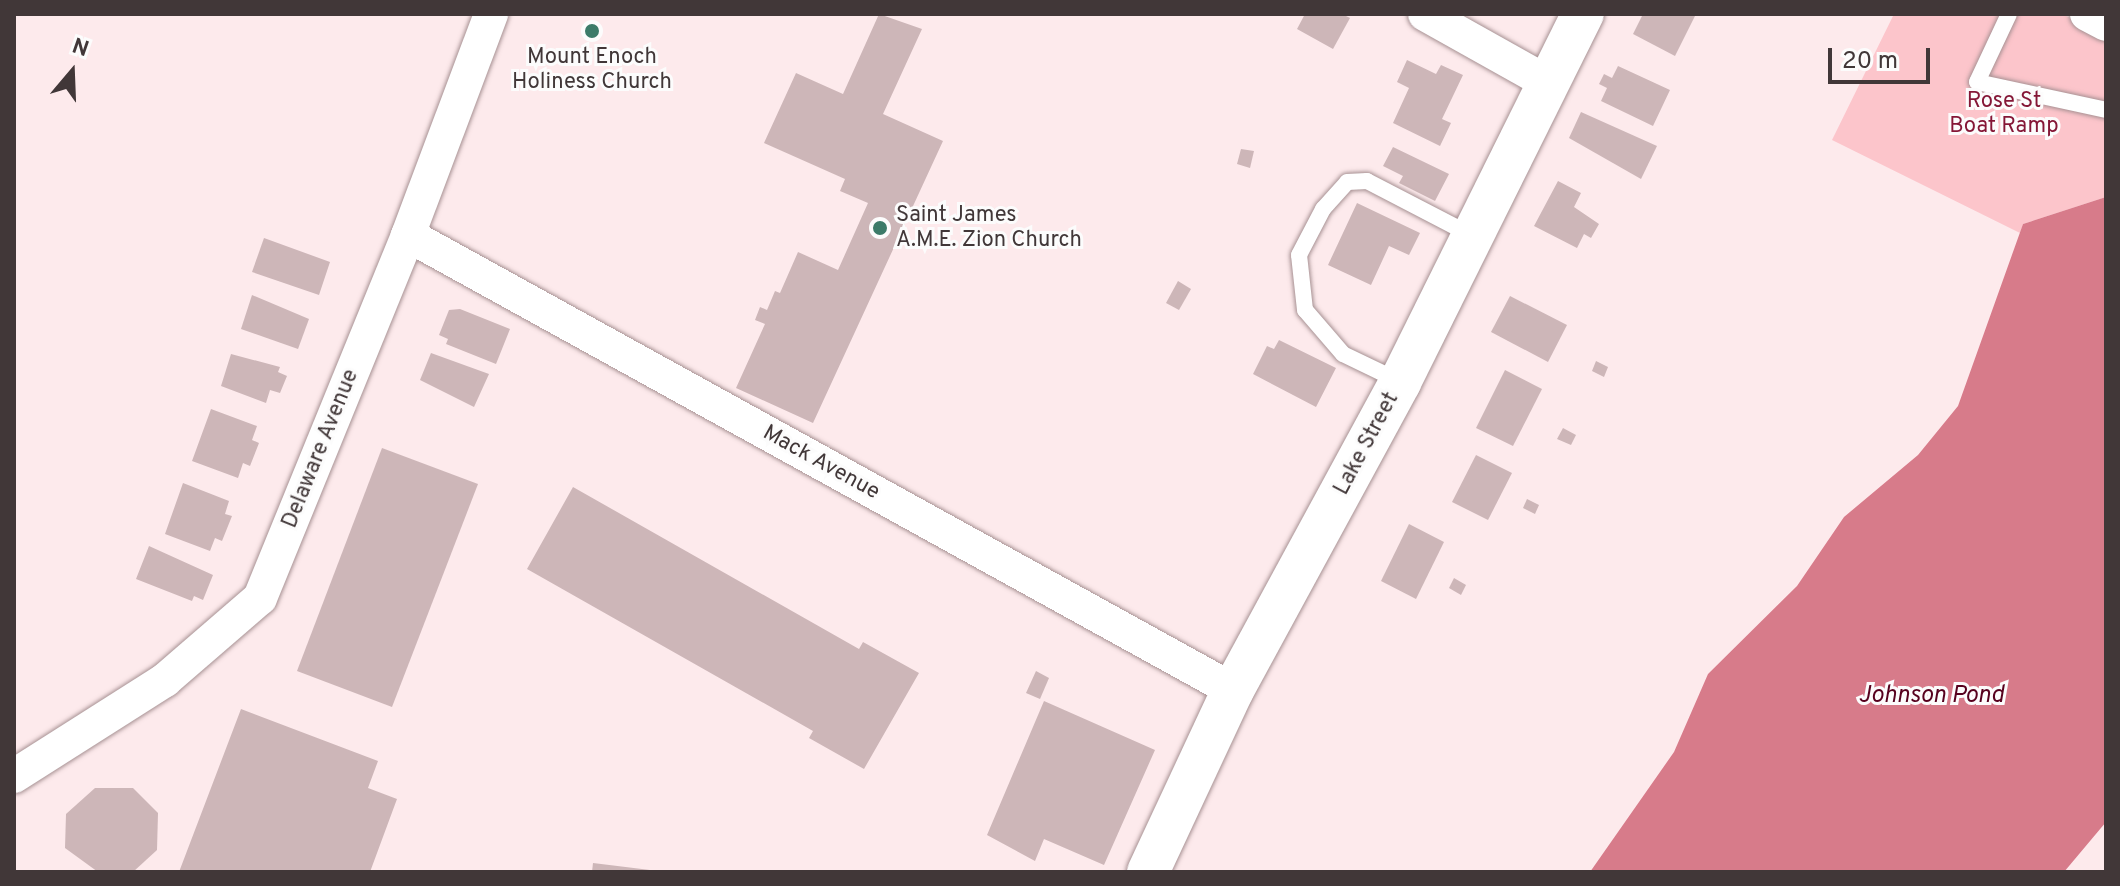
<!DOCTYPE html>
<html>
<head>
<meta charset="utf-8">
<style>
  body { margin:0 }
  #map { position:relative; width:2120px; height:886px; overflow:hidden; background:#fdeaec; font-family:Overpass,sans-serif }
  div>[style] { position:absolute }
  .green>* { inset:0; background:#fcc5cb }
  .water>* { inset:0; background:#d77b8a }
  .building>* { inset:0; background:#cdb6b8 }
  .roads { filter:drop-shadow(0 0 2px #a79193) drop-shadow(0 0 2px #a79193) }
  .service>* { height:16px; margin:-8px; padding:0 8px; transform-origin:8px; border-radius:8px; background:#fff }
  .minor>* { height:34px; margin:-17px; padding:0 17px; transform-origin:17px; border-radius:17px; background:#fff }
  .tertiary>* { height:42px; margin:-21px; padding:0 21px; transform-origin:21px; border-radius:21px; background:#fff }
  .dots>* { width:22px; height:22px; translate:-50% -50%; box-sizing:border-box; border:4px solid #fcfcfc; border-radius:50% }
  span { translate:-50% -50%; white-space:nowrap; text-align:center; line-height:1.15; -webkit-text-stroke:6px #fcfcfc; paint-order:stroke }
  .poi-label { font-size:22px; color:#413738 }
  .left { translate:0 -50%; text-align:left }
  .park-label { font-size:22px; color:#851737 }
  .street-label { font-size:22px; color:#413738 }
  .water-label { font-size:24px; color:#57011e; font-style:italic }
  .frame { position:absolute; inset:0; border:16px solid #413738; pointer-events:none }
  .north { position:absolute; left:32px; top:32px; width:80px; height:80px; -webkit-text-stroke:6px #fcfcfc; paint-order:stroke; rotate:19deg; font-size:22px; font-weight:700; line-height:32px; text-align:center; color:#413738 }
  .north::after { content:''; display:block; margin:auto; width:28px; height:36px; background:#413738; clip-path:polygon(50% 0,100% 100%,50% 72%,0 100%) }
  .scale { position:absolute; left:1828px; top:48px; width:102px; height:36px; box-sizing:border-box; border:4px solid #413738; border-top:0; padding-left:10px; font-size:24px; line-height:28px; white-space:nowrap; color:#413738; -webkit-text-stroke:6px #fcfcfc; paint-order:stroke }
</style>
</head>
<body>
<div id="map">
  <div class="green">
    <i style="clip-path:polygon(1894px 14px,2062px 14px,2106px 35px,2106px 197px,2023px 224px,2020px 233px,1832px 140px)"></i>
  </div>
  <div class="water">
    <i style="clip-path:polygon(2106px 197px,2106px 822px,2064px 872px,1590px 872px,1674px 752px,1708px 674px,1797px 586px,1844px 517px,1918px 455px,1958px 406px,2023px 224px)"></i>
  </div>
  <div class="building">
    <i style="clip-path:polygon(879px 14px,922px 29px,883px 114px,943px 141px,813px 423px,736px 388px,765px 324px,755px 320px,760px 307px,767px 310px,775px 291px,780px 293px,798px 252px,838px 270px,868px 203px,840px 191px,845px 179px,764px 143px,796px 73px,843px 94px)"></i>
    <i style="clip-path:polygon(1305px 14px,1342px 14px,1350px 18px,1333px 49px,1297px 29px)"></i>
    <i style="clip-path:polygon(1643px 14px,1696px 14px,1675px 56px,1633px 34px)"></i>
    <i style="clip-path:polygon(1407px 60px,1436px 74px,1441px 65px,1463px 75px,1442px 119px,1451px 123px,1440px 146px,1393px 123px,1409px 88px,1397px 82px)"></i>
    <i style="clip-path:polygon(1618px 66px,1670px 90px,1653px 126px,1601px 101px,1607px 88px,1599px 84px,1604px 74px,1612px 78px)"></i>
    <i style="clip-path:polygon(1581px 112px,1657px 146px,1641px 179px,1569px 138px)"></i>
    <i style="clip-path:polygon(1393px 147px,1449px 174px,1435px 201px,1399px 183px,1403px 176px,1383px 166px)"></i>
    <i style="clip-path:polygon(1241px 149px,1254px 151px,1250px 168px,1237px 164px)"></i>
    <i style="clip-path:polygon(1558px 181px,1581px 193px,1574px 207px,1599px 224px,1591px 238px,1584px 234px,1577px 248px,1534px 226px)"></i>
    <i style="clip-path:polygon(1357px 203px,1420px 233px,1409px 255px,1389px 246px,1371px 285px,1328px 265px)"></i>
    <i style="clip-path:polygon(264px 238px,330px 262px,319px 295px,252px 272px)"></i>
    <i style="clip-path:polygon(1178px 281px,1191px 289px,1179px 310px,1166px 303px)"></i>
    <i style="clip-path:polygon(252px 295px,309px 319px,298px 349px,241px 329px)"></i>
    <i style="clip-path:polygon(1510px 296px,1567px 325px,1548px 362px,1491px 332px)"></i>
    <i style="clip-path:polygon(460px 309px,510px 329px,496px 364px,446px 344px,448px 339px,439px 335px,449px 310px)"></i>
    <i style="clip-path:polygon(1279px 340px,1336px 368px,1316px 407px,1253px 374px,1267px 346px,1274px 349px)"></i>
    <i style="clip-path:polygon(431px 353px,489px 374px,474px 407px,420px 380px)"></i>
    <i style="clip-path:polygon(231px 354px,280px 367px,278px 372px,287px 376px,280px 393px,270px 390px,266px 403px,221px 386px)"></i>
    <i style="clip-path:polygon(1596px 361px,1608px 367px,1604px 377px,1592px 371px)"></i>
    <i style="clip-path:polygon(1505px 370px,1542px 389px,1513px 446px,1476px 428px)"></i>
    <i style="clip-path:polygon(211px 409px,257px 426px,252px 440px,259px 443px,250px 466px,243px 463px,238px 478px,192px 461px)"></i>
    <i style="clip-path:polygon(1563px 428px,1576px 435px,1571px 445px,1557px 439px)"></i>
    <i style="clip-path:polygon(382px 448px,478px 484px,392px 707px,297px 671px)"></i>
    <i style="clip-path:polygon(1476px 455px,1512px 473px,1488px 520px,1452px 502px)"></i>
    <i style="clip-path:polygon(183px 483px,229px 501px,225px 514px,232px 516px,222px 541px,215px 538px,210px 551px,165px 534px)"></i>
    <i style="clip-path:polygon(573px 487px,859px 649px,863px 642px,919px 673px,864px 769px,809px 738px,813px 731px,527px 569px)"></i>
    <i style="clip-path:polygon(1527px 499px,1539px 505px,1535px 514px,1523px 508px)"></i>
    <i style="clip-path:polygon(1409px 524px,1444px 542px,1416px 599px,1381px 581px)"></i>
    <i style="clip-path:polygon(149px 546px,213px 575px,203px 600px,194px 596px,192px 601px,136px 579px)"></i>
    <i style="clip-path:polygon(1454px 578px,1466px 585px,1461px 595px,1449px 588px)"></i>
    <i style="clip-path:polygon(1036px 671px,1049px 678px,1040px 699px,1026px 693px)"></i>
    <i style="clip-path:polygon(1044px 701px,1155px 750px,1104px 865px,1044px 839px,1035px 861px,987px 835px)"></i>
    <i style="clip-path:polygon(241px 709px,378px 761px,368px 788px,397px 799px,370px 872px,179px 872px)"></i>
    <i style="clip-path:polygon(95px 788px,133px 788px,158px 813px,157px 850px,133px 872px,98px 872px,65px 848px,66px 814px)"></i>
    <i style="clip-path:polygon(593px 863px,650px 870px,650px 872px,592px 872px)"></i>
  </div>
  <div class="roads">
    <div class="service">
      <i style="left:2009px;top:14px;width:75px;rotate:115.2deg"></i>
      <i style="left:1977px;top:82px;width:132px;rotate:12.2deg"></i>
      <i style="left:1399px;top:381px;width:62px;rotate:-154.3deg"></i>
      <i style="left:1343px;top:354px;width:58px;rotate:-130.8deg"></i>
      <i style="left:1305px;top:310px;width:55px;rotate:-96.2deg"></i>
      <i style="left:1299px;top:255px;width:52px;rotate:-62.4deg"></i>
      <i style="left:1323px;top:209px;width:36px;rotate:-48deg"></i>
      <i style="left:1347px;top:182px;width:20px;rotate:-3deg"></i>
      <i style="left:1367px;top:181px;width:117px;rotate:27.4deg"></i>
    </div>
    <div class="minor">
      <i style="left:1425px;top:14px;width:143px;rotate:29.2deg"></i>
      <i style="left:2087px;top:14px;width:21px;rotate:28deg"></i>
      <i style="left:408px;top:235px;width:942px;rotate:28.88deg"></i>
      <i style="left:14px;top:776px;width:179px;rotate:-32.4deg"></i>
      <i style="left:165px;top:680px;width:125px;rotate:-40.8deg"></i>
      <i style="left:260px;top:598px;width:392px;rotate:-67.8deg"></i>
      <i style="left:408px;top:235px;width:236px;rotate:-69.4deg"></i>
    </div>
    <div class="tertiary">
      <i style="left:1148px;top:872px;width:201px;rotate:-65deg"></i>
      <i style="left:1233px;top:690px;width:350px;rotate:-61.5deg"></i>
      <i style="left:1400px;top:382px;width:411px;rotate:-63.6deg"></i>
    </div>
  </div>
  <div class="dots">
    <i style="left:592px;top:31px;background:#3c7b69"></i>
    <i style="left:880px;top:228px;background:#3c7b69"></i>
  </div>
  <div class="poi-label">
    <span style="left:592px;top:70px">Mount Enoch<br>Holiness Church</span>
    <span class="left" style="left:896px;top:228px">Saint James<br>A.M.E. Zion Church</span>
  </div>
  <div class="park-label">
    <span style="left:2004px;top:114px">Rose St<br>Boat Ramp</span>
  </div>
  <div class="street-label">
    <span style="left:1367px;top:444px;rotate:-62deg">Lake Street</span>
    <span style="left:321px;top:449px;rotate:-68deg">Delaware Avenue</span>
    <span style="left:821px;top:463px;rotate:29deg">Mack Avenue</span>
  </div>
  <div class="water-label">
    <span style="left:1931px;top:697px">Johnson Pond</span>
  </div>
  <div class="frame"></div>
  <div class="north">N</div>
  <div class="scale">20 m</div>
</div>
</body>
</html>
